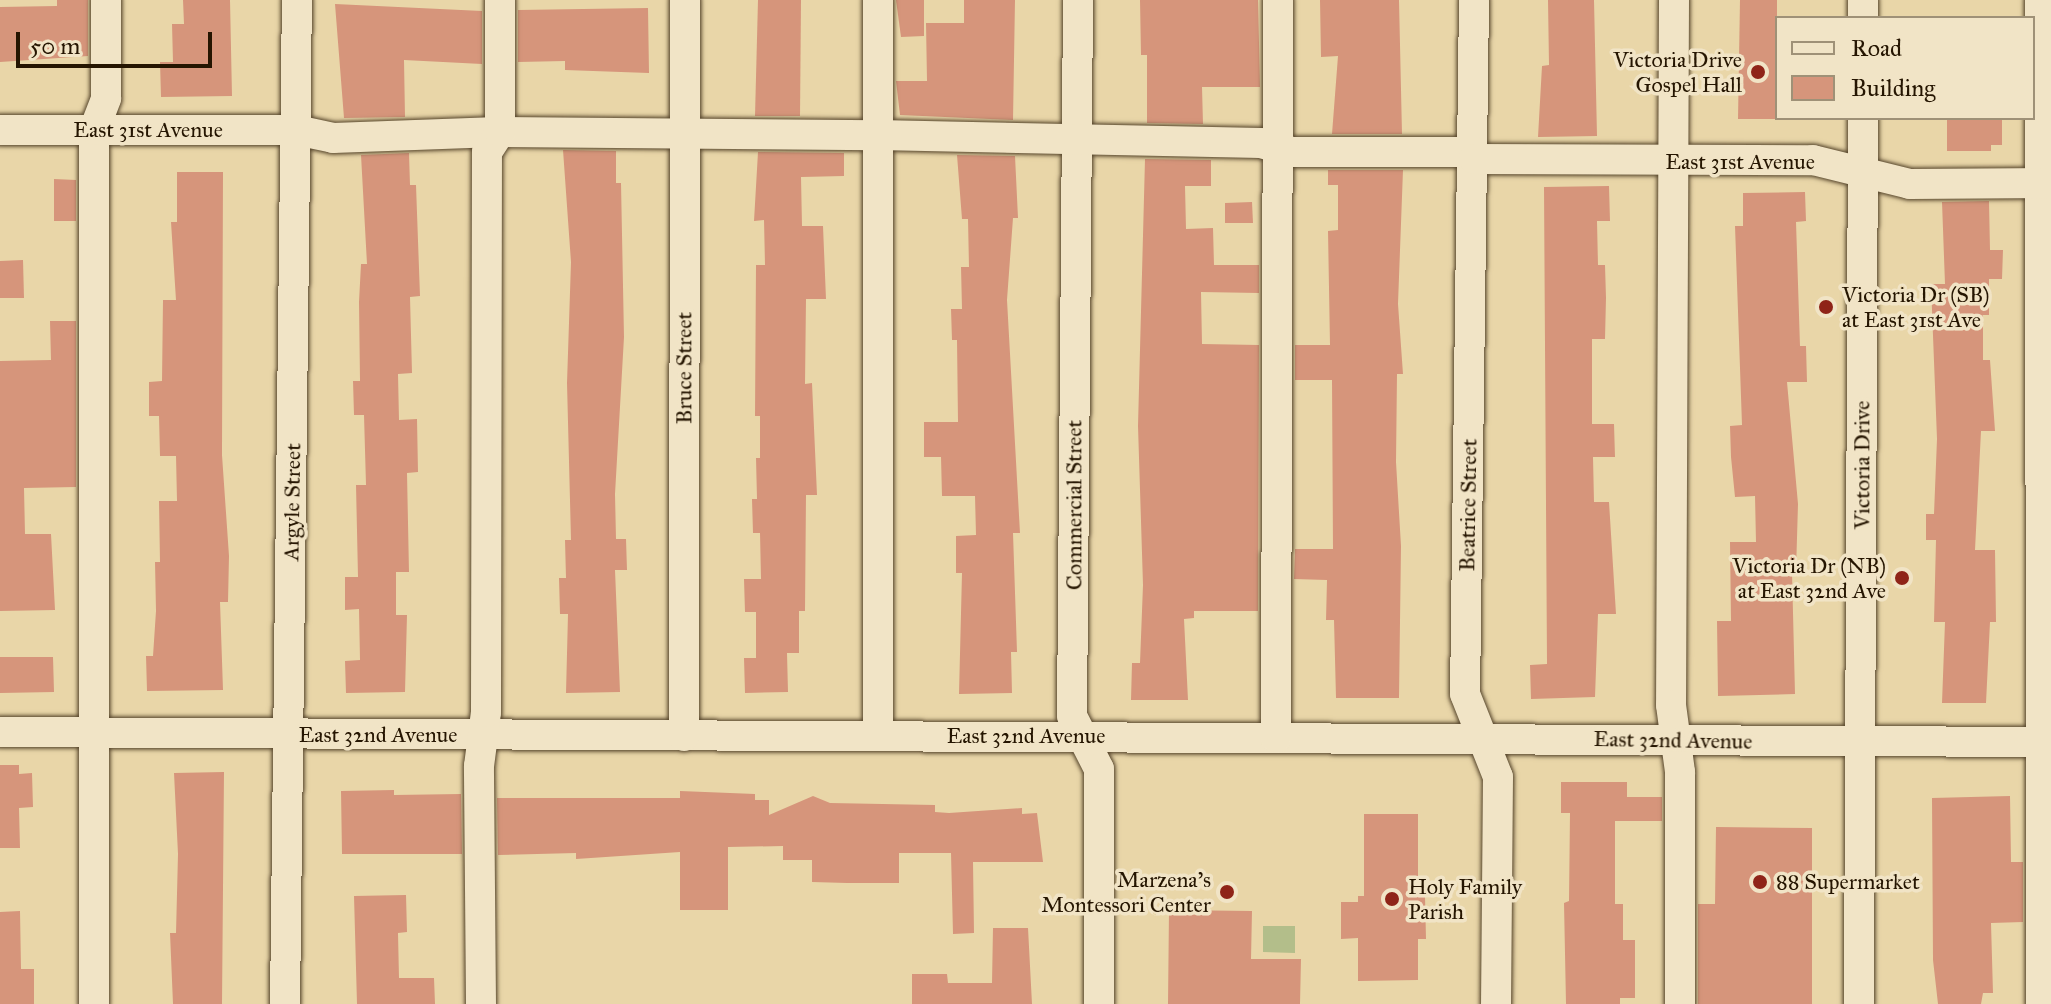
<!DOCTYPE html>
<html>
<head>
<meta charset="utf-8">
<style>
  body { margin:0 }
  #map { position:relative; width:2051px; height:1004px; overflow:hidden; background:#e9d6a8; font-family:"IM FELL Great Primer",serif }
  div>[style] { position:absolute }
  .green>* { inset:0; background:#b3be8a }
  .building>* { inset:0; background:#d6957b }
  .roads { filter:drop-shadow(0 0 2px #56452b) drop-shadow(0 0 2px #56452b) }
  .minor>* { height:30px; margin:-15px; padding:0 15px; transform-origin:15px; border-radius:15px; background:#f1e4c6 }
  .dots>* { width:22px; height:22px; translate:-50% -50%; box-sizing:border-box; border:4px solid #f1e4c6; border-radius:50% }
  span { translate:-50% -50%; white-space:nowrap; text-align:center; line-height:1.15; -webkit-text-stroke:7px #f1e4c6; paint-order:stroke }
  .poi-label { font-size:22px; color:#251501 }
  .right { translate:-100% -50%; text-align:right }
  .left { translate:0 -50%; text-align:left }
  .street-label { font-size:22px; color:#251501 }
  .legend { position:absolute; left:1775px; top:16px; width:260px; height:104px; box-sizing:border-box; background:#f1e4c6; border:2px solid #9f9177; margin:0; padding:10px 14px; list-style:none; font-size:24px; color:#251501 }
  .legend li { display:flex; align-items:center; gap:16px; height:40px }
  .legend b { width:40px; border:2px solid #9f9177 }
  .scale { position:absolute; left:16px; top:32px; width:196px; height:36px; box-sizing:border-box; border:4px solid #251501; border-top:0; padding-left:10px; font-size:24px; line-height:28px; white-space:nowrap; color:#251501; -webkit-text-stroke:6px #f1e4c6; paint-order:stroke }
</style>
</head>
<body>
<div id="map">
  <div class="green">
    <i style="clip-path:polygon(1263px 926px,1295px 926px,1295px 953px,1263px 952px)"></i>
  </div>
  <div class="building">
    <i style="clip-path:polygon(57px 0,88px 0,88px 56px,0 62px,0 7px,57px 6px)"></i>
    <i style="clip-path:polygon(183px 0,230px 0,232px 96px,161px 97px,160px 62px,173px 62px,172px 24px,184px 24px)"></i>
    <i style="clip-path:polygon(758px 0,801px 0,800px 116px,755px 116px)"></i>
    <i style="clip-path:polygon(896px 0,924px 0,924px 36px,901px 37px)"></i>
    <i style="clip-path:polygon(964px 0,1015px 0,1013px 120px,900px 115px,896px 81px,927px 81px,926px 23px,964px 23px)"></i>
    <i style="clip-path:polygon(1140px 0,1258px 0,1260px 87px,1202px 87px,1203px 124px,1147px 123px,1147px 55px,1141px 55px)"></i>
    <i style="clip-path:polygon(1320px 0,1399px 0,1402px 134px,1332px 134px,1338px 56px,1321px 57px)"></i>
    <i style="clip-path:polygon(1548px 0,1594px 0,1597px 136px,1538px 137px,1542px 66px,1549px 65px)"></i>
    <i style="clip-path:polygon(1740px 0,1777px 0,1777px 119px,1738px 119px)"></i>
    <i style="clip-path:polygon(335px 4px,482px 11px,482px 64px,404px 60px,405px 117px,344px 118px)"></i>
    <i style="clip-path:polygon(648px 8px,649px 73px,565px 70px,565px 61px,518px 62px,518px 10px)"></i>
    <i style="clip-path:polygon(1947px 118px,2002px 118px,2002px 145px,1991px 145px,1991px 151px,1947px 151px)"></i>
    <i style="clip-path:polygon(563px 150px,616px 151px,616px 183px,621px 183px,624px 337px,615px 494px,616px 539px,626px 539px,627px 570px,615px 570px,620px 692px,566px 693px,568px 614px,560px 614px,559px 578px,566px 578px,565px 540px,571px 540px,567px 383px,571px 262px)"></i>
    <i style="clip-path:polygon(758px 152px,844px 153px,844px 176px,801px 177px,802px 226px,823px 226px,826px 299px,806px 299px,805px 384px,812px 383px,817px 495px,806px 495px,805px 611px,799px 611px,799px 653px,787px 653px,788px 692px,745px 693px,744px 658px,756px 658px,756px 612px,745px 612px,744px 579px,761px 579px,760px 533px,753px 533px,752px 499px,757px 499px,756px 458px,760px 458px,760px 416px,755px 416px,756px 265px,765px 265px,764px 220px,754px 221px)"></i>
    <i style="clip-path:polygon(409px 153px,410px 185px,416px 185px,420px 296px,410px 297px,412px 373px,398px 374px,399px 420px,417px 419px,418px 472px,407px 473px,409px 572px,396px 572px,396px 615px,407px 615px,405px 692px,346px 693px,345px 661px,360px 660px,359px 609px,345px 610px,345px 577px,358px 577px,356px 485px,366px 485px,364px 415px,354px 415px,353px 381px,360px 381px,359px 302px,361px 264px,367px 264px,361px 155px)"></i>
    <i style="clip-path:polygon(957px 155px,1015px 156px,1018px 218px,1013px 218px,1007px 300px,1020px 533px,1013px 533px,1017px 652px,1011px 652px,1012px 693px,959px 694px,962px 573px,956px 573px,956px 536px,976px 535px,975px 496px,942px 496px,941px 457px,924px 457px,924px 422px,958px 422px,957px 340px,952px 340px,951px 309px,962px 309px,961px 267px,969px 267px,968px 219px,962px 219px)"></i>
    <i style="clip-path:polygon(1145px 159px,1211px 160px,1211px 186px,1185px 186px,1186px 229px,1213px 228px,1214px 265px,1259px 265px,1259px 293px,1201px 292px,1202px 344px,1259px 345px,1258px 611px,1194px 611px,1194px 618px,1184px 619px,1188px 700px,1131px 700px,1132px 663px,1140px 663px,1143px 585px,1138px 426px)"></i>
    <i style="clip-path:polygon(1328px 170px,1403px 170px,1398px 304px,1403px 374px,1397px 374px,1396px 462px,1401px 546px,1399px 698px,1336px 698px,1334px 620px,1326px 620px,1327px 580px,1294px 579px,1295px 549px,1333px 549px,1332px 380px,1295px 380px,1295px 345px,1330px 345px,1328px 231px,1338px 230px,1338px 185px,1328px 185px)"></i>
    <i style="clip-path:polygon(177px 172px,223px 172px,222px 455px,229px 556px,228px 602px,220px 602px,223px 690px,147px 691px,146px 656px,153px 656px,156px 611px,155px 562px,160px 562px,159px 501px,177px 501px,176px 456px,160px 456px,159px 416px,149px 416px,149px 382px,162px 381px,163px 300px,176px 300px,171px 222px,177px 222px)"></i>
    <i style="clip-path:polygon(54px 179px,76px 180px,76px 221px,54px 221px)"></i>
    <i style="clip-path:polygon(1609px 186px,1610px 221px,1597px 221px,1598px 265px,1605px 265px,1606px 298px,1605px 339px,1592px 339px,1592px 424px,1614px 424px,1615px 457px,1593px 457px,1594px 502px,1609px 502px,1616px 614px,1598px 614px,1595px 697px,1531px 699px,1530px 665px,1547px 664px,1544px 187px)"></i>
    <i style="clip-path:polygon(1805px 192px,1806px 221px,1796px 222px,1800px 346px,1806px 346px,1807px 382px,1787px 382px,1798px 504px,1796px 572px,1792px 572px,1795px 694px,1718px 696px,1717px 621px,1731px 621px,1730px 542px,1756px 542px,1755px 496px,1735px 497px,1731px 457px,1730px 426px,1742px 425px,1735px 226px,1743px 226px,1743px 193px)"></i>
    <i style="clip-path:polygon(1989px 201px,1990px 250px,2003px 250px,2002px 279px,1989px 279px,1989px 315px,1983px 315px,1983px 360px,1990px 360px,1995px 431px,1981px 431px,1975px 550px,1995px 550px,1996px 622px,1990px 622px,1986px 703px,1942px 703px,1945px 622px,1934px 622px,1936px 540px,1926px 540px,1926px 514px,1934px 514px,1937px 439px,1931px 284px,1945px 284px,1942px 202px)"></i>
    <i style="clip-path:polygon(1252px 202px,1253px 223px,1225px 223px,1225px 203px)"></i>
    <i style="clip-path:polygon(23px 260px,24px 298px,0 298px,0 261px)"></i>
    <i style="clip-path:polygon(50px 321px,76px 321px,76px 487px,24px 488px,25px 534px,51px 534px,55px 610px,0 611px,0 361px,51px 360px)"></i>
    <i style="clip-path:polygon(0 657px,53px 657px,54px 692px,0 693px)"></i>
    <i style="clip-path:polygon(0 765px,19px 765px,19px 774px,32px 773px,33px 807px,19px 808px,20px 848px,0 848px)"></i>
    <i style="clip-path:polygon(224px 772px,222px 1004px,173px 1004px,170px 933px,176px 933px,178px 854px,174px 773px)"></i>
    <i style="clip-path:polygon(1561px 782px,1627px 782px,1627px 797px,1662px 797px,1662px 821px,1615px 821px,1615px 904px,1623px 904px,1623px 940px,1635px 940px,1635px 998px,1620px 998px,1620px 1004px,1566px 1004px,1564px 903px,1569px 901px,1570px 813px,1561px 813px)"></i>
    <i style="clip-path:polygon(394px 790px,394px 795px,461px 794px,462px 854px,342px 854px,341px 791px)"></i>
    <i style="clip-path:polygon(680px 791px,755px 794px,755px 800px,769px 800px,769px 815px,813px 796px,830px 803px,935px 805px,935px 812px,949px 813px,1022px 808px,1022px 814px,1037px 813px,1043px 862px,973px 862px,974px 933px,953px 934px,951px 853px,899px 853px,899px 883px,847px 883px,812px 882px,812px 860px,783px 860px,783px 846px,728px 847px,728px 910px,680px 910px,680px 852px,576px 859px,576px 853px,498px 855px,497px 798px,680px 798px)"></i>
    <i style="clip-path:polygon(2010px 796px,2011px 862px,2023px 862px,2023px 922px,1991px 923px,1993px 993px,1983px 993px,1981px 1004px,1938px 1004px,1933px 960px,1932px 798px)"></i>
    <i style="clip-path:polygon(1364px 814px,1418px 814px,1418px 897px,1425px 896px,1426px 939px,1418px 939px,1418px 980px,1358px 981px,1358px 938px,1341px 939px,1341px 902px,1358px 902px,1358px 896px,1364px 896px)"></i>
    <i style="clip-path:polygon(1716px 827px,1812px 828px,1812px 1004px,1698px 1004px,1698px 904px,1715px 904px)"></i>
    <i style="clip-path:polygon(406px 895px,407px 932px,398px 933px,399px 978px,434px 978px,435px 1004px,357px 1004px,354px 896px)"></i>
    <i style="clip-path:polygon(1169px 910px,1252px 911px,1251px 959px,1301px 959px,1300px 1004px,1168px 1004px)"></i>
    <i style="clip-path:polygon(20px 911px,21px 969px,34px 969px,34px 1004px,0 1004px,0 912px)"></i>
    <i style="clip-path:polygon(993px 928px,1028px 928px,1032px 1004px,912px 1004px,912px 974px,947px 974px,948px 983px,992px 983px)"></i>
  </div>
  <div class="roads">
    <div class="minor">
      <i style="left:1078px;top:0;width:716px;rotate:90.48deg"></i>
      <i style="left:1072px;top:716px;width:59px;rotate:63deg"></i>
      <i style="left:1099px;top:769px;width:235px;rotate:90deg"></i>
      <i style="left:1474px;top:0;width:694px;rotate:90.74deg"></i>
      <i style="left:1465px;top:694px;width:89px;rotate:68.3deg"></i>
      <i style="left:1498px;top:777px;width:227px;rotate:90.5deg"></i>
      <i style="left:1674px;top:0;width:705px;rotate:90.24deg"></i>
      <i style="left:1671px;top:705px;width:68px;rotate:82.3deg"></i>
      <i style="left:1680px;top:772px;width:232px;rotate:90deg"></i>
      <i style="left:2040px;top:0;width:1004px;rotate:89.94deg"></i>
      <i style="left:1863px;top:18px;width:18px;rotate:-90deg"></i>
      <i style="left:0;top:130px;width:296px"></i>
      <i style="left:296px;top:130px;width:38px;rotate:12deg"></i>
      <i style="left:333px;top:138px;width:167px;rotate:-2.1deg"></i>
      <i style="left:500px;top:132px;width:378px;rotate:0.5deg"></i>
      <i style="left:878px;top:135px;width:383px;rotate:1.2deg"></i>
      <i style="left:1261px;top:143px;width:32px;rotate:16deg"></i>
      <i style="left:1292px;top:152px;width:182px"></i>
      <i style="left:1474px;top:159px;width:339px;rotate:0.2deg"></i>
      <i style="left:1813px;top:160px;width:100px;rotate:13.9deg"></i>
      <i style="left:1910px;top:184px;width:141px;rotate:-0.4deg"></i>
      <i style="left:0;top:732px;width:2051px;rotate:0.28deg"></i>
      <i style="left:684px;top:736px;width:736px;rotate:-89.92deg"></i>
      <i style="left:878px;top:736px;width:736px;rotate:-90deg"></i>
      <i style="left:1276px;top:738px;width:738px;rotate:-89.84deg"></i>
      <i style="left:94px;top:1004px;width:874px;rotate:-90deg"></i>
      <i style="left:94px;top:130px;width:34px;rotate:-69deg"></i>
      <i style="left:106px;top:98px;width:98px;rotate:-90deg"></i>
      <i style="left:285px;top:1004px;width:1004px;rotate:-89.32deg"></i>
      <i style="left:481px;top:1004px;width:238px;rotate:-90.5deg"></i>
      <i style="left:479px;top:766px;width:54px;rotate:-82.6deg"></i>
      <i style="left:486px;top:712px;width:560px;rotate:-89.9deg"></i>
      <i style="left:487px;top:152px;width:24px;rotate:-57deg"></i>
      <i style="left:500px;top:132px;width:132px;rotate:-90deg"></i>
      <i style="left:1859px;top:1004px;width:886px;rotate:-89.74deg"></i>
    </div>
  </div>
  <div class="dots">
    <i style="left:1758px;top:72px;background:#8f2418"></i>
    <i style="left:1826px;top:307px;background:#8f2418"></i>
    <i style="left:1902px;top:578px;background:#8f2418"></i>
    <i style="left:1760px;top:882px;background:#8f2418"></i>
    <i style="left:1227px;top:892px;background:#8f2418"></i>
    <i style="left:1392px;top:899px;background:#8f2418"></i>
  </div>
  <div class="poi-label">
    <span class="right" style="left:1742px;top:72px">Victoria Drive<br>Gospel Hall</span>
    <span class="left" style="left:1842px;top:307px">Victoria Dr (SB)<br>at East 31st Ave</span>
    <span class="right" style="left:1886px;top:578px">Victoria Dr (NB)<br>at East 32nd Ave</span>
    <span class="right" style="left:1211px;top:892px">Marzena's<br>Montessori Center</span>
    <span class="left" style="left:1776px;top:882px">88 Supermarket</span>
    <span class="left" style="left:1408px;top:899px">Holy Family<br>Parish</span>
  </div>
  <div class="street-label">
    <span style="left:148px;top:130px">East 31st Avenue</span>
    <span style="left:1740px;top:162px">East 31st Avenue</span>
    <span style="left:684px;top:368px;rotate:-90deg">Bruce Street</span>
    <span style="left:1862px;top:465px;rotate:-90deg">Victoria Drive</span>
    <span style="left:292px;top:502px;rotate:-89deg">Argyle Street</span>
    <span style="left:1074px;top:505px;rotate:-90deg">Commercial Street</span>
    <span style="left:1468px;top:505px;rotate:-89deg">Beatrice Street</span>
    <span style="left:378px;top:735px">East 32nd Avenue</span>
    <span style="left:1026px;top:736px">East 32nd Avenue</span>
    <span style="left:1673px;top:740px;rotate:1deg">East 32nd Avenue</span>
  </div>
  <ul class="legend">
  <li><b style="height:10px;background:#f1e4c6"></b>Road</li>
  <li><b style="height:22px;background:#d6957b"></b>Building</li>
  </ul>
  <div class="scale">50 m</div>
</div>
</body>
</html>
